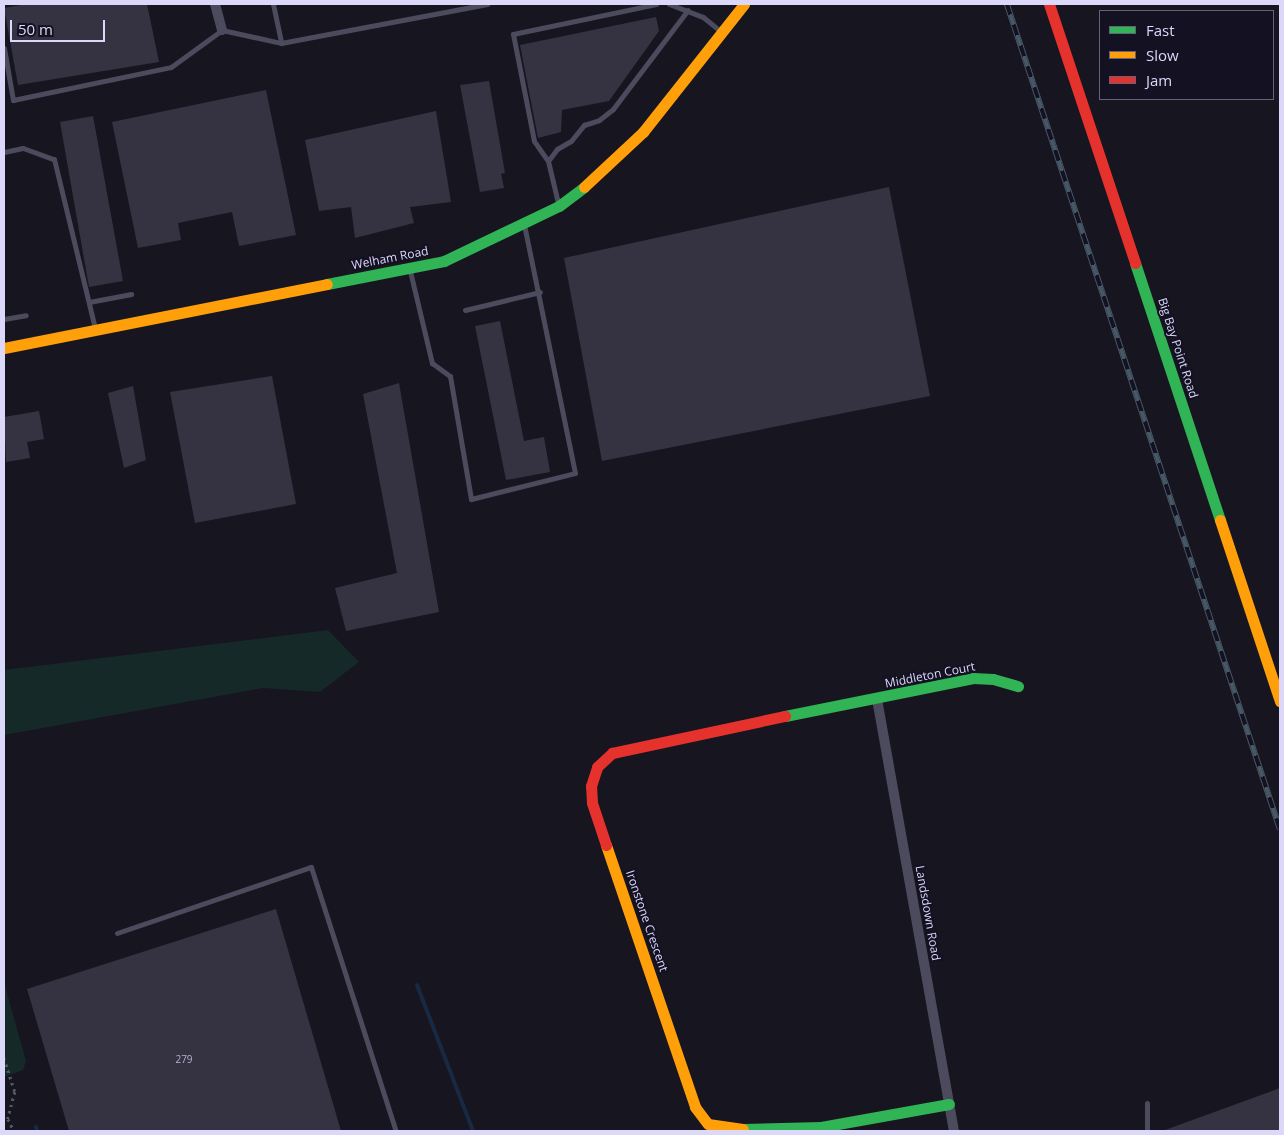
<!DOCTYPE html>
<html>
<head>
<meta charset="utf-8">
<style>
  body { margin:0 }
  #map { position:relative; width:1284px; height:1135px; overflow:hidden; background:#17151f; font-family:"Open Sans",sans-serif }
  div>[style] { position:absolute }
  .green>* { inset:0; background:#152929 }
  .stream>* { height:4px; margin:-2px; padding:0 2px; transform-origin:2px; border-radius:2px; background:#172943 }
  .building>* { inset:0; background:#353341 }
  .path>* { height:2.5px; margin-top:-1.25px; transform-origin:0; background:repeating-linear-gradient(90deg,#4e5b66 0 2.5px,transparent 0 6.5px) }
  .lane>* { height:5px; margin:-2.5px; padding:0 2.5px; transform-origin:2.5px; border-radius:2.5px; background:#4c4b5d }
  .street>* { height:10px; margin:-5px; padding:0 5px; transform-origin:5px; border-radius:5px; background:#4c4b5d }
  .fast>* { height:11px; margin:-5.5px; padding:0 5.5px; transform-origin:5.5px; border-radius:5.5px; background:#30b455 }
  .slow>* { height:11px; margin:-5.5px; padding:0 5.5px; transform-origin:5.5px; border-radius:5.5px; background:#ff9f0a }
  .jam>* { height:11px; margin:-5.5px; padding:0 5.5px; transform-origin:5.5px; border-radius:5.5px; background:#e5322d }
  .rail>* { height:5.5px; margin-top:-2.75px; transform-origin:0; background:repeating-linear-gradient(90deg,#141123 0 11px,#465765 0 22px); box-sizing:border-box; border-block:1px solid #465765 }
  span { translate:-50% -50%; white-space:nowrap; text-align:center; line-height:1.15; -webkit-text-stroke:4px #141123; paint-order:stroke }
  .number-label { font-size:10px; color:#b2afcc }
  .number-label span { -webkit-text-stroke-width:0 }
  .street-label { font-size:12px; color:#dbd8fa }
  .frame { position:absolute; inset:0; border:5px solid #dbd8fa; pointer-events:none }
  .legend { position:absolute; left:1099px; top:10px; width:175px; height:90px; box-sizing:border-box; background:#141123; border:1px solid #646179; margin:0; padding:6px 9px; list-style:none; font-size:15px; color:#dbd8fa }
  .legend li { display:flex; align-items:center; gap:10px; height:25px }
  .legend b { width:25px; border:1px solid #646179 }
  .scale { position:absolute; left:10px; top:20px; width:95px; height:22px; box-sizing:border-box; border:2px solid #dbd8fa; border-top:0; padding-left:6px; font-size:15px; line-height:18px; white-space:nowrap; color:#dbd8fa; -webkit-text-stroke:4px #141123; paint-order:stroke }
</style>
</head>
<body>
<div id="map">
  <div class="green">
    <i style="clip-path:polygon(328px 630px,359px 662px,320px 692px,263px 688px,4px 735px,4px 670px)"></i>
    <i style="clip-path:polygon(4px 982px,26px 1061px,23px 1070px,4px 1077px)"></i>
  </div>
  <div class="stream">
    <i style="left:417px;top:985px;width:156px;rotate:69deg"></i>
    <i style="left:36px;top:1127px;width:4px;rotate:76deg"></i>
  </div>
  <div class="building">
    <i style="clip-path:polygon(26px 4px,147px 4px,159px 62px,18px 85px,4px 8px)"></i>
    <i style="clip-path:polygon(656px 17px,659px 31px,609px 101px,562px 110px,561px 132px,538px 138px,520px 45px)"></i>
    <i style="clip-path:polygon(489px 81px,505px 173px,501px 174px,504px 188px,480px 192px,460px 85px)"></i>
    <i style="clip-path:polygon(266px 90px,296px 235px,239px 246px,232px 212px,178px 223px,181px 240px,138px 248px,112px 122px)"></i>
    <i style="clip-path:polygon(436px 111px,451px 202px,410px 207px,414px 223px,355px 238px,351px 207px,319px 211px,305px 140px)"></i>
    <i style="clip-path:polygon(93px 116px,123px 281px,89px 287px,60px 122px)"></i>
    <i style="clip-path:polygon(889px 187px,930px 396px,602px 461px,564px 258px)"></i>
    <i style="clip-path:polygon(500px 321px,524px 441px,544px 437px,550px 472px,506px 480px,475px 326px)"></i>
    <i style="clip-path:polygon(272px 376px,296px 504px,195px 523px,170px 392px)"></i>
    <i style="clip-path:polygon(399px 383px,439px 612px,346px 631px,335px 588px,397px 573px,363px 394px)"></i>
    <i style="clip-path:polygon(133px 386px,146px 460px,124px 468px,108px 393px)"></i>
    <i style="clip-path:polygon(39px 411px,44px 439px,27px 442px,30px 458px,6px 462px,4px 417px)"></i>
    <i style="clip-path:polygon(276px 909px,341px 1131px,69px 1131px,27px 989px)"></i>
    <i style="clip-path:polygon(1280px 1088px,1280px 1131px,1165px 1131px,1165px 1130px)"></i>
  </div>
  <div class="path">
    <i style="left:4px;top:1058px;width:36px;rotate:72deg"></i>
    <i style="left:15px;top:1092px;width:28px;rotate:105deg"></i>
    <i style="left:8px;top:1119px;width:13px;rotate:63deg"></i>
  </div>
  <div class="lane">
    <i style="left:273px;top:4px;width:40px;rotate:78deg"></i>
    <i style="left:669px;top:4px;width:36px;rotate:21deg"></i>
    <i style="left:703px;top:17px;width:22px;rotate:39deg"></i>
    <i style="left:4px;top:48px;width:53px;rotate:80.2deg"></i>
    <i style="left:13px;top:100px;width:161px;rotate:-11.8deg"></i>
    <i style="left:171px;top:67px;width:63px;rotate:-36deg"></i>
    <i style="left:222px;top:30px;width:60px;rotate:12.4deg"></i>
    <i style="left:281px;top:43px;width:210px;rotate:-10.7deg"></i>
    <i style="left:4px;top:152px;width:19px;rotate:-12deg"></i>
    <i style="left:23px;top:148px;width:33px;rotate:20deg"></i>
    <i style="left:54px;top:159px;width:175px;rotate:76.4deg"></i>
    <i style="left:548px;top:161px;width:15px;rotate:-53deg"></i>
    <i style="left:557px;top:149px;width:16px;rotate:-30deg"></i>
    <i style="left:571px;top:141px;width:21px;rotate:-51deg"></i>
    <i style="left:584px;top:125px;width:16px;rotate:-18deg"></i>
    <i style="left:599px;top:120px;width:18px;rotate:-38deg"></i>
    <i style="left:613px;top:109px;width:124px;rotate:-52.9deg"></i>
    <i style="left:558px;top:203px;width:43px;rotate:-103.4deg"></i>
    <i style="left:548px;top:161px;width:24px;rotate:-125deg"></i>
    <i style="left:534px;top:141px;width:109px;rotate:-101.1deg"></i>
    <i style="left:513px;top:34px;width:146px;rotate:-11.8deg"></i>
    <i style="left:410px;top:271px;width:95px;rotate:76.6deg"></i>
    <i style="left:432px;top:363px;width:22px;rotate:36deg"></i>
    <i style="left:450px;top:376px;width:125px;rotate:80.3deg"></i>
    <i style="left:471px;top:499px;width:107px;rotate:-14deg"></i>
    <i style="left:575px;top:473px;width:254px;rotate:-101.6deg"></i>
    <i style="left:89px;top:302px;width:43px;rotate:-10.8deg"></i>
    <i style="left:465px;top:310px;width:77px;rotate:-13.5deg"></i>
    <i style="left:4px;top:319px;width:22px;rotate:-10deg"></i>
    <i style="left:117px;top:933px;width:205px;rotate:-18.8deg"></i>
    <i style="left:311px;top:867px;width:277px;rotate:72.2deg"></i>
    <i style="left:1147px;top:1103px;width:28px;rotate:90deg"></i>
  </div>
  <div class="street">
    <i style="left:215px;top:4px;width:27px;rotate:75deg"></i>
    <i style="left:877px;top:699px;width:439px;rotate:79.9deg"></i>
  </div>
  <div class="fast">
    <i style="left:1135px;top:263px;width:271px;rotate:71.7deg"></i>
    <i style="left:327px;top:284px;width:119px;rotate:-11.1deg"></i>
    <i style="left:444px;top:261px;width:127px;rotate:-25.6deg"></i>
    <i style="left:559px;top:206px;width:31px;rotate:-37deg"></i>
    <i style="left:785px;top:716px;width:192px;rotate:-11.4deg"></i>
    <i style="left:973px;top:678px;width:20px;rotate:3deg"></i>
    <i style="left:993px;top:679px;width:26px;rotate:16deg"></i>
    <i style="left:743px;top:1129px;width:78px;rotate:-1.5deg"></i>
    <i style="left:821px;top:1127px;width:130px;rotate:-10.2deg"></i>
  </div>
  <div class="slow">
    <i style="left:584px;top:187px;width:81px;rotate:-43deg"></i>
    <i style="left:643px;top:132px;width:163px;rotate:-51.7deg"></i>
    <i style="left:4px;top:348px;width:329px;rotate:-11.2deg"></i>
    <i style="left:1220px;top:520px;width:191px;rotate:71.7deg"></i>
    <i style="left:606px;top:845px;width:277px;rotate:71.2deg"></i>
    <i style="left:695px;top:1107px;width:21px;rotate:53deg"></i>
    <i style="left:708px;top:1124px;width:35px;rotate:8deg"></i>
  </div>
  <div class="jam">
    <i style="left:1049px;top:4px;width:273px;rotate:71.6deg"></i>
    <i style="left:606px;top:845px;width:44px;rotate:-108.4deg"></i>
    <i style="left:592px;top:803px;width:17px;rotate:-93deg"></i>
    <i style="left:591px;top:786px;width:20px;rotate:-72deg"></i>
    <i style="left:597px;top:767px;width:21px;rotate:-43deg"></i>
    <i style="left:612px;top:753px;width:177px;rotate:-12.1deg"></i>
  </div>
  <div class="rail">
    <i style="left:1007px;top:4px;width:869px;rotate:71.69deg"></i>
  </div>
  <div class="number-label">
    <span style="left:184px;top:1060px">279</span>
  </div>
  <div class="street-label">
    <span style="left:390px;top:258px;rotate:-11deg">Welham Road</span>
    <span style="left:1178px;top:348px;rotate:72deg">Big Bay Point Road</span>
    <span style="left:930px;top:675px;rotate:-11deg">Middleton Court</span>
    <span style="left:928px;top:913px;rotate:80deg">Landsdown Road</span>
    <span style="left:647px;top:921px;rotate:71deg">Ironstone Crescent</span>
  </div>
  <div class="frame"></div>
  <ul class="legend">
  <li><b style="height:6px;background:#30b455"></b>Fast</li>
  <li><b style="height:6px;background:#ff9f0a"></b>Slow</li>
  <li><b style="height:6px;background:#e5322d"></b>Jam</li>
  </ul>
  <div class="scale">50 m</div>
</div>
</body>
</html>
